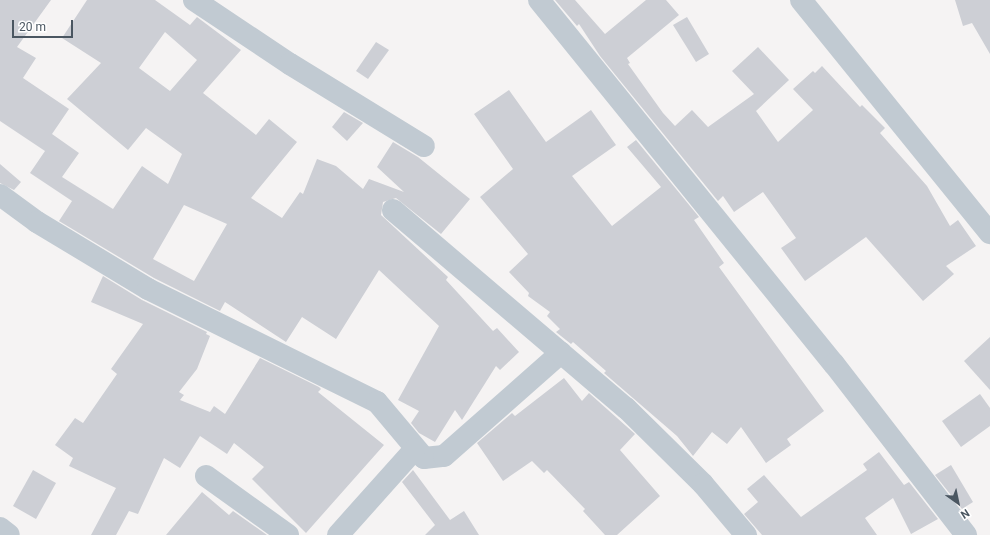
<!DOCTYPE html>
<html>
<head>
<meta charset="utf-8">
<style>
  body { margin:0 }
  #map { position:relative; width:990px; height:535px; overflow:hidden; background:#f5f3f3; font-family:Roboto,sans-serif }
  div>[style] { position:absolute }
  .building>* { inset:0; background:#cdcfd5 }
  .minor>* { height:22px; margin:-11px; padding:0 11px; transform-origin:11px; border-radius:11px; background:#c1cad2 }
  span { translate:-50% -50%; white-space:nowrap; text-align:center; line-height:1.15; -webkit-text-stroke:3.5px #fff; paint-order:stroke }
  .north { position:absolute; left:938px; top:483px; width:40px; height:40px; -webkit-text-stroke:3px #fff; paint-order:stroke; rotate:147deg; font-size:11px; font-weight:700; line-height:16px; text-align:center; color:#4a5661 }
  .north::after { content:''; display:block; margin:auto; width:14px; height:18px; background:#4a5661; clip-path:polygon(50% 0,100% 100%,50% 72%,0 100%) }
  .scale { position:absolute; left:12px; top:20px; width:61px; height:18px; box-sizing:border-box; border:2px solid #4a5661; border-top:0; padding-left:5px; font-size:12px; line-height:14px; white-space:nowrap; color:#4a5661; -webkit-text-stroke:3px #fff; paint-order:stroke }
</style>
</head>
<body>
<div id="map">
  <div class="building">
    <i style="clip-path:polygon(evenodd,0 0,51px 0,17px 47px,36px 58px,23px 78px,69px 109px,52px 134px,79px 153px,62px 177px,113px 209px,142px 166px,168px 184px,182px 154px,146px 128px,128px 150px,67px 99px,101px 63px,62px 38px,87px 0,155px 0,190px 25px,197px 17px,241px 50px,203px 93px,256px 135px,269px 119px,297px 142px,251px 198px,282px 218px,300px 192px,303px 194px,317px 159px,336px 166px,363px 189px,369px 179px,404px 192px,377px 167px,393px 142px,418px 157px,470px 199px,441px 234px,396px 198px,383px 202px,381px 215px,448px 277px,446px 280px,493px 331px,497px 328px,519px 352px,500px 370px,496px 366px,462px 420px,455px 410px,435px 442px,419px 433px,411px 423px,419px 411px,398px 400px,439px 326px,379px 270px,336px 339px,302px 317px,286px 342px,225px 302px,220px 311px,154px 278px,59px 221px,72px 201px,30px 173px,45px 151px,0 121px,0 0,165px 32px,197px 60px,170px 91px,139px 68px,165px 32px,0 0,184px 205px,227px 224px,194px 281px,153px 259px,184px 205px)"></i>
    <i style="clip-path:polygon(555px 0,575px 0,605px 34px,646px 0,666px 0,679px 15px,627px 58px,630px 63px,628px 64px,663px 113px,675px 126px,692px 110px,708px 127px,754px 94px,732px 71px,758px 47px,789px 80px,756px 111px,778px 142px,813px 110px,793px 89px,813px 71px,815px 73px,822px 66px,860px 107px,862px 105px,885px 128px,880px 133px,927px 186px,950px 226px,958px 220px,976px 246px,946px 266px,954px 274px,923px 301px,866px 237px,805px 281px,781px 248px,796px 238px,763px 192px,734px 212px,723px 196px,718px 201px,600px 56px,579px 24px,577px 26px)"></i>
    <i style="clip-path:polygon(955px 0,990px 0,990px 54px,972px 23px,963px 26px)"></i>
    <i style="clip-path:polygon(687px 17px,709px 54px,696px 62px,673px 25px)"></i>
    <i style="clip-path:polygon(376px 42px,389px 50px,368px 79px,356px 71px)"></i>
    <i style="clip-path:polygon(509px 90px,546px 142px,591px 110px,616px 145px,572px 176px,612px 226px,661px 187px,627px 147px,636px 140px,699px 217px,694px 220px,724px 263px,719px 267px,824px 411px,787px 439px,791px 445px,766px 463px,741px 427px,727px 444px,712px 432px,693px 456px,677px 436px,604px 373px,606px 371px,573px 342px,571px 344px,556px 332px,560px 329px,547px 316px,550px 312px,528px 296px,529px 293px,509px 272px,528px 254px,480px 197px,513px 169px,474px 114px)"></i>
    <i style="clip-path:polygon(344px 112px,363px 123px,347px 141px,332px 127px)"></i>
    <i style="clip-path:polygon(0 164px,21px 182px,14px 190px,0 183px)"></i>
    <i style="clip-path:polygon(103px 276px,142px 300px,207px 332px,206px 334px,210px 336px,197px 369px,179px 392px,184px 395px,180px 400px,210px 412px,214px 406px,225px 414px,260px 358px,319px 387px,321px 389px,318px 392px,384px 445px,306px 533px,252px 479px,264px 467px,234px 443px,227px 454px,200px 436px,180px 468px,164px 458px,138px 514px,129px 511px,116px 535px,91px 535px,116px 488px,69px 466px,73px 458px,55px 445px,75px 418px,83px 423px,117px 374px,111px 369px,143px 324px,91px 302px)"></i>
    <i style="clip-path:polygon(990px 337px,990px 390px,964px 361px)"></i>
    <i style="clip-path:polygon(564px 378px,582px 401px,589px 393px,635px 434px,620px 450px,660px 496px,617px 535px,605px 535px,583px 511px,585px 509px,547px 470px,544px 473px,532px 461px,503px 481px,477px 443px,512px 413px,515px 416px)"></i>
    <i style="clip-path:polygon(980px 394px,990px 408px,990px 426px,961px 447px,942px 421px)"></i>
    <i style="clip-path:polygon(879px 452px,904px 485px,909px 482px,938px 519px,911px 534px,893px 498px,865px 518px,877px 535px,762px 535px,744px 514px,758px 502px,747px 489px,764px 475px,801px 517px,867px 470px,863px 464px)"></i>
    <i style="clip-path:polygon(951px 465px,973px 502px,962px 509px,935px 475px)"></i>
    <i style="clip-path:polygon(33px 470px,56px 483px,36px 519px,13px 506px)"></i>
    <i style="clip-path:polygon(413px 470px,450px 520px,464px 511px,479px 535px,425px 535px,435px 525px,402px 482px)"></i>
    <i style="clip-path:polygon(202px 492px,229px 515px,233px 511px,267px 535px,166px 535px)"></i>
  </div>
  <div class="minor">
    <i style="left:194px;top:0;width:115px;rotate:33.7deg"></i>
    <i style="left:290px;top:64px;width:157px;rotate:31.5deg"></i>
    <i style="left:539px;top:0;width:469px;rotate:51deg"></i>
    <i style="left:834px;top:364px;width:216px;rotate:52.3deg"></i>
    <i style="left:801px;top:0;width:300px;rotate:51deg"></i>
    <i style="left:0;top:195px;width:46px;rotate:36.1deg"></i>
    <i style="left:37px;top:222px;width:130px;rotate:31.1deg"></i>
    <i style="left:148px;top:289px;width:255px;rotate:26.3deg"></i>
    <i style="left:377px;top:402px;width:73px;rotate:50deg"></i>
    <i style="left:424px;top:458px;width:20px;rotate:-6deg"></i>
    <i style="left:444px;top:456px;width:156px;rotate:-41.4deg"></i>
    <i style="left:393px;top:210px;width:306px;rotate:40.4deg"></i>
    <i style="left:626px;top:408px;width:108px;rotate:44.6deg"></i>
    <i style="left:703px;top:484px;width:67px;rotate:49.9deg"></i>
    <i style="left:206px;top:476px;width:101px;rotate:35.7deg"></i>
    <i style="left:0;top:528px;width:11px;rotate:38deg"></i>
    <i style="left:338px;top:535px;width:115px;rotate:-48.2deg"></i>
  </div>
  <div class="north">N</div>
  <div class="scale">20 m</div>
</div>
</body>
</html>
